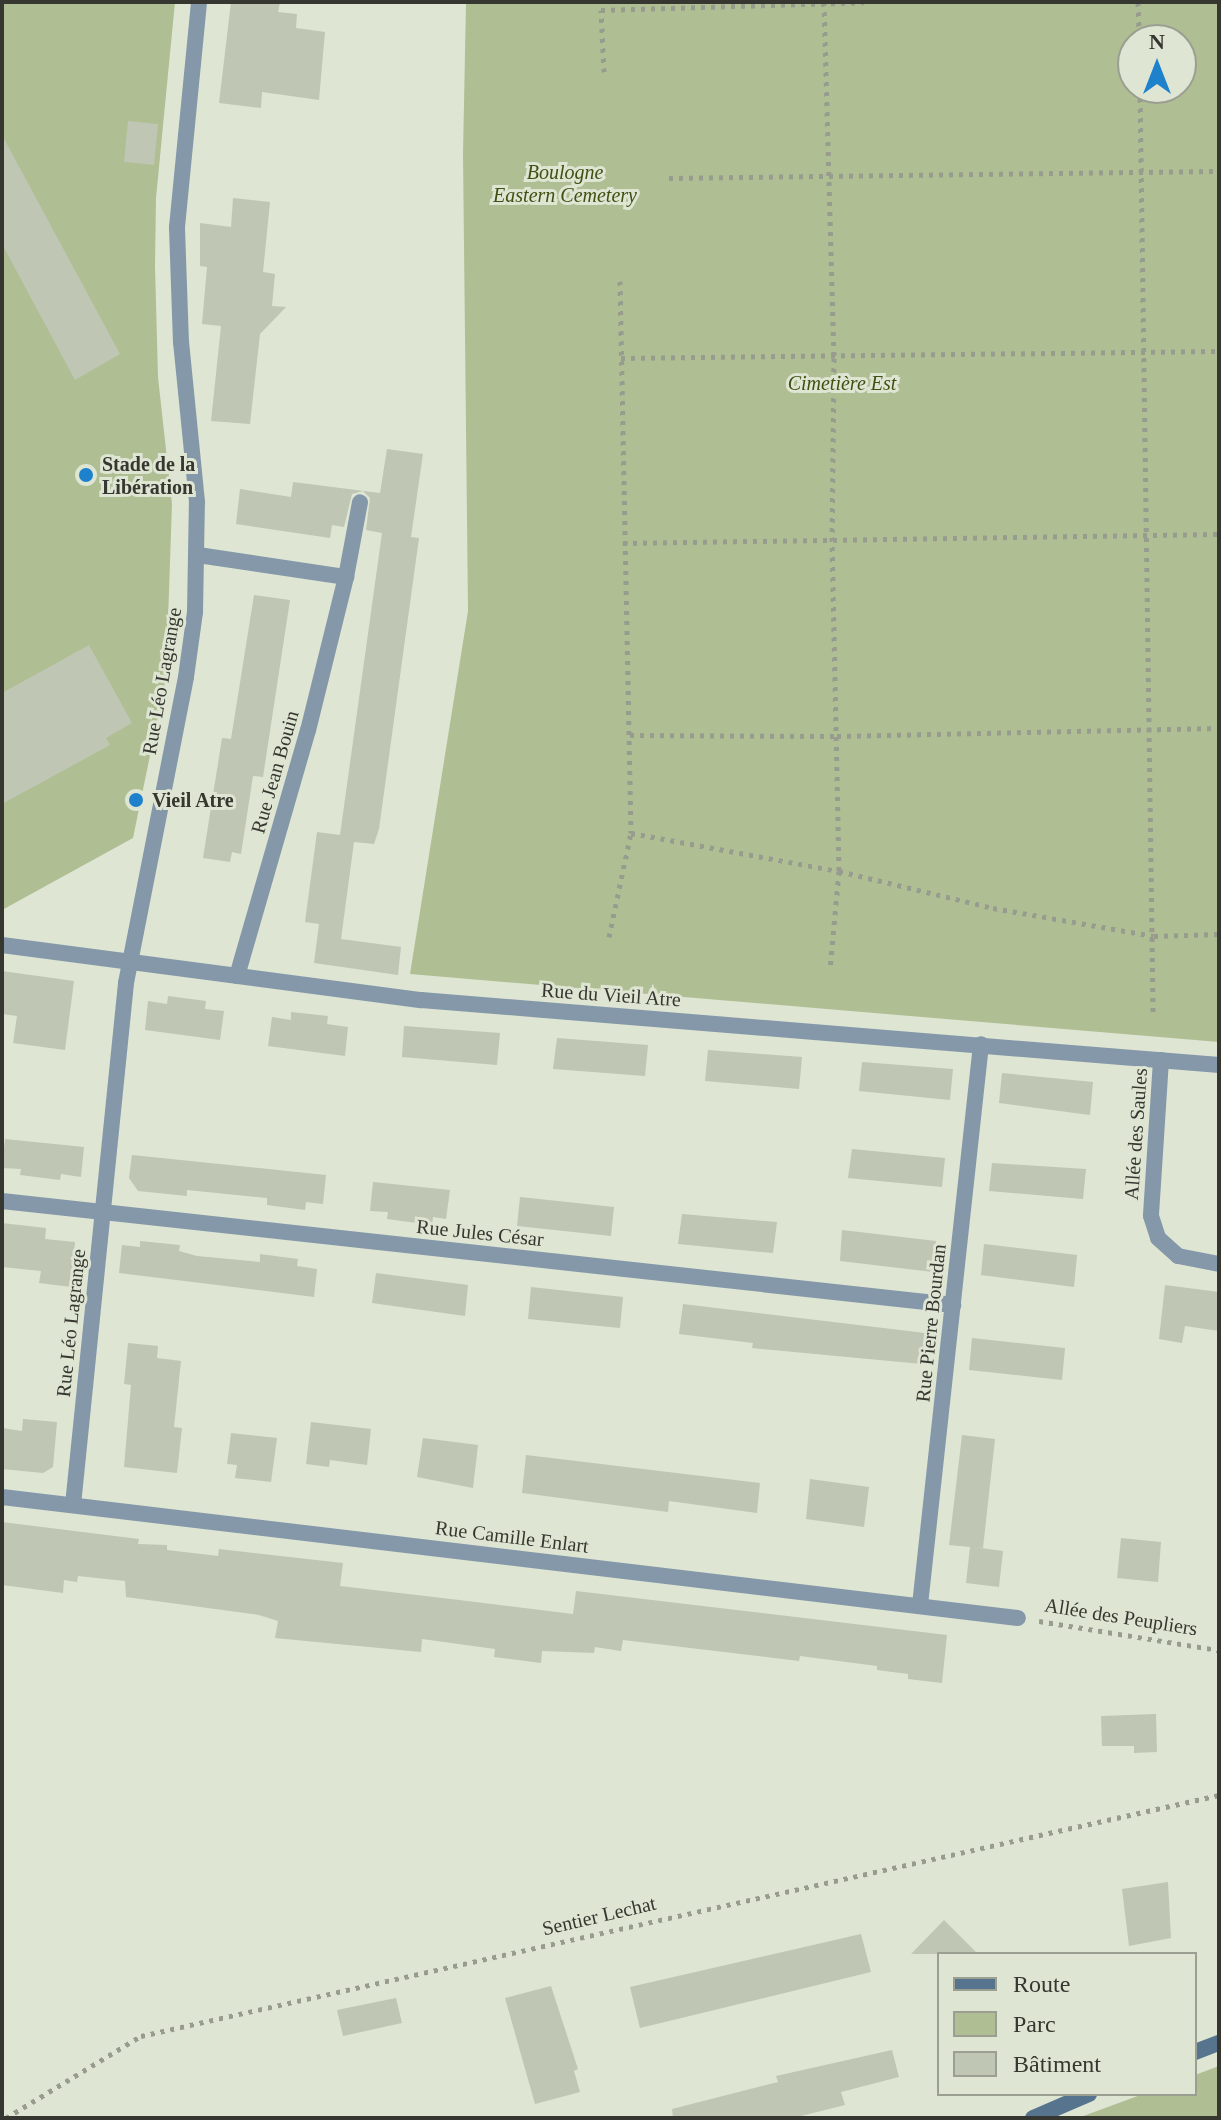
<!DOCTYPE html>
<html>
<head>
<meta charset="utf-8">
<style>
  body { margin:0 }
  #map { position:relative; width:1221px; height:2120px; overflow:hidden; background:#dee5d2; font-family:"Times New Roman",serif }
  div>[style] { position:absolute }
  .green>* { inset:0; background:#b0be94 }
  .building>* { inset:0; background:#bfc6b3 }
  .path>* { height:5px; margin-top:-2.5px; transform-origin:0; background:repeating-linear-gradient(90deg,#979c8e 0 4px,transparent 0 10px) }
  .street>* { height:16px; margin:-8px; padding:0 8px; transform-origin:8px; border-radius:8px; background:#8498aa }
  .secondary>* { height:16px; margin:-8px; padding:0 8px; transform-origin:8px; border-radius:8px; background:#57748f }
  .dots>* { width:22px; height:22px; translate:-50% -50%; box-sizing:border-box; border:4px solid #dee5d2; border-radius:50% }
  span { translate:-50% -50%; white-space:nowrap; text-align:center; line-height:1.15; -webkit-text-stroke:6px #dee5d2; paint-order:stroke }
  .park-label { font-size:20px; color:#405013; font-style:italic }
  .poi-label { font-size:20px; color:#353730; font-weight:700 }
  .left { translate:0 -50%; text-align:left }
  .street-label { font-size:20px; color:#353730 }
  .frame { position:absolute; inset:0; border:4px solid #353730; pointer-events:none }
  .legend { position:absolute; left:937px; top:1952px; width:260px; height:144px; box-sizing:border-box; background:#dee5d2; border:2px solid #9a9f91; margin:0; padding:10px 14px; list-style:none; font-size:24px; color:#353730 }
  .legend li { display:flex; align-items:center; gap:16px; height:40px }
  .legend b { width:40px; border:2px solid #9a9f91 }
  .north { position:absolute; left:1117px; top:24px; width:80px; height:80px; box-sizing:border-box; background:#dee5d2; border:2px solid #9a9f91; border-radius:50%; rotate:0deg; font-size:22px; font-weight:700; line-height:32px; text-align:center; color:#353730 }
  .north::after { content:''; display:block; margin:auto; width:28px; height:36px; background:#1d81cc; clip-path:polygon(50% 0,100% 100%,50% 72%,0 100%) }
</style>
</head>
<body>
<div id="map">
  <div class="green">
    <i style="clip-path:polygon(2px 2px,175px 2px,156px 198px,155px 266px,158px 377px,172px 504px,166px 678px,133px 838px,2px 910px)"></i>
    <i style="clip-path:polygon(evenodd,466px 2px,1219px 2px,1219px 1042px,410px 974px,468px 611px,463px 154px,466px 2px,1181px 40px,1181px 88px,1133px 88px,1133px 40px,1181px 40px)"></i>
    <i style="clip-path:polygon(1219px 2066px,1219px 2118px,1078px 2118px,1143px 2094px,1195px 2094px,1195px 2075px)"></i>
  </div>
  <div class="building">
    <i style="clip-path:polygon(231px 2px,280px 2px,278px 12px,297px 14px,296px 28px,325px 32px,319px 100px,262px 92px,261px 108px,219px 103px)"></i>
    <i style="clip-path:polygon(128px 121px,158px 124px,154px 165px,124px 162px)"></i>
    <i style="clip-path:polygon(2px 135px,120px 354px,75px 380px,2px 244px)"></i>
    <i style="clip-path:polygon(233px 198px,270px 202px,263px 272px,275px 274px,272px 306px,286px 307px,260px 334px,250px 424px,211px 421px,221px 326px,202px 324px,207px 267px,200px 266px,200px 223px,231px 227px)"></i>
    <i style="clip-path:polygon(387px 449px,423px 454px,411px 537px,419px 538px,379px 829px,374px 844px,354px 842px,341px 939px,401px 947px,398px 975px,314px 963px,319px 924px,305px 922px,317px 832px,340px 835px,382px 533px,366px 530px,370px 498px,363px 491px,352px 494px,344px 527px,332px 525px,330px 538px,236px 524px,240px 489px,291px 497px,293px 482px,380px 493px)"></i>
    <i style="clip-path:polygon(254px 595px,290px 600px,263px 777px,253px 776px,241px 854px,232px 852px,230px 862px,203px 858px,222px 738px,231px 739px)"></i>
    <i style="clip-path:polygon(89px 645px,132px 723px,106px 738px,110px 745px,2px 804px,2px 693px)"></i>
    <i style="clip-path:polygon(2px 971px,74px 981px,65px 1050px,13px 1043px,17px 1016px,2px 1014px)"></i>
    <i style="clip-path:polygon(168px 996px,206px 1001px,205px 1009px,224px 1011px,220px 1040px,145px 1030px,148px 1001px,167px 1004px)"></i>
    <i style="clip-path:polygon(291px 1012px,328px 1016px,327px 1024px,348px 1027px,345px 1056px,268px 1046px,272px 1017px,291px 1020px)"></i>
    <i style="clip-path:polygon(404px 1026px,500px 1033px,497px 1065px,402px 1057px)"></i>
    <i style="clip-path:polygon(557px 1038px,648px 1045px,645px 1076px,553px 1069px)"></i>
    <i style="clip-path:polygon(708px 1050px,802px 1057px,799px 1089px,705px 1081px)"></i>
    <i style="clip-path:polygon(862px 1062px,953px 1069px,950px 1100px,859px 1091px)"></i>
    <i style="clip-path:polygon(1002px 1073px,1093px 1082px,1090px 1115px,999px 1103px)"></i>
    <i style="clip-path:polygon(5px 1139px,84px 1147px,81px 1177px,61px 1174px,60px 1180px,20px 1175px,21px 1169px,2px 1168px)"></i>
    <i style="clip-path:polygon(852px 1149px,945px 1158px,942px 1187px,848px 1178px)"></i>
    <i style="clip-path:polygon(132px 1155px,326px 1175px,323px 1204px,306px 1202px,305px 1210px,267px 1205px,267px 1198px,187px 1190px,187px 1196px,138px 1191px,129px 1178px)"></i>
    <i style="clip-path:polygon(992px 1163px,1086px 1169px,1083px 1199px,989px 1191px)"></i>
    <i style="clip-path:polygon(373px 1182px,450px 1190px,446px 1219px,433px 1217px,432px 1225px,387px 1219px,388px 1212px,370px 1211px)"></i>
    <i style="clip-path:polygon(520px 1197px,614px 1207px,611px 1236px,517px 1226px)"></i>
    <i style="clip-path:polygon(682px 1214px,777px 1222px,773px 1253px,678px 1244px)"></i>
    <i style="clip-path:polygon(2px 1223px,46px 1228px,45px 1239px,75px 1242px,71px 1287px,39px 1283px,41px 1271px,2px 1267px)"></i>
    <i style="clip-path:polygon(842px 1230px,936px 1241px,933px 1272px,840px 1261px)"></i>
    <i style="clip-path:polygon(140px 1241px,180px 1245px,179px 1251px,197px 1256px,260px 1262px,260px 1254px,298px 1259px,297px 1266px,317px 1269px,314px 1297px,119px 1273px,122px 1245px,140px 1247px)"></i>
    <i style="clip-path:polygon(984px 1244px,1077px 1255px,1074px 1287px,981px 1275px)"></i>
    <i style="clip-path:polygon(376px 1273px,468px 1285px,465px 1316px,372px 1303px)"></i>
    <i style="clip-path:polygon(1165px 1285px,1219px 1292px,1219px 1331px,1185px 1326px,1182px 1343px,1159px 1339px)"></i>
    <i style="clip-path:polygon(531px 1287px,623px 1297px,620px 1328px,528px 1319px)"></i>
    <i style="clip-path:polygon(683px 1304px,925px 1333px,922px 1364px,752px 1348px,753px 1343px,679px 1334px)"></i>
    <i style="clip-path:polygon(972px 1338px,1065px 1348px,1062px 1380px,969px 1370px)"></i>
    <i style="clip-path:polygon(128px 1343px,158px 1346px,157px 1358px,181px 1361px,174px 1427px,182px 1428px,177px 1473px,124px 1467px,131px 1385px,124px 1384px)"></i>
    <i style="clip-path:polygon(23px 1419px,57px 1422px,53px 1467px,43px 1473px,2px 1469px,2px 1428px,22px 1431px)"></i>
    <i style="clip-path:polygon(311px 1422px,371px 1429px,367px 1465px,330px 1460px,329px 1467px,306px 1464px)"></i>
    <i style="clip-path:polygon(231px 1433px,277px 1438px,271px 1482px,235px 1478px,237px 1465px,227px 1464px)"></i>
    <i style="clip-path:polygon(962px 1435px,995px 1439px,983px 1548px,973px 1547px,1003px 1551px,999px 1587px,966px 1583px,970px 1547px,949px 1545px)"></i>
    <i style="clip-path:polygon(423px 1438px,478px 1445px,473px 1488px,417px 1477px)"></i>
    <i style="clip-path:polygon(526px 1455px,760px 1483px,757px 1513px,669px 1501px,668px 1512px,522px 1493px)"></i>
    <i style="clip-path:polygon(810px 1479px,869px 1487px,864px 1527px,806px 1519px)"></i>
    <i style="clip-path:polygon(2px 1522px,139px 1539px,138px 1544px,167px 1545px,167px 1550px,218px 1556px,219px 1549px,343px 1563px,340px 1586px,459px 1600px,573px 1614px,576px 1591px,947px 1635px,942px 1683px,908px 1679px,908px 1674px,877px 1670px,877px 1666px,800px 1656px,799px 1661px,623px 1640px,621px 1651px,595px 1647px,594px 1653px,542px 1651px,541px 1663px,494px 1657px,495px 1649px,422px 1639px,421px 1652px,275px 1638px,278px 1621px,259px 1615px,126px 1597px,125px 1581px,78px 1576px,77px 1582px,64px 1580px,63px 1593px,2px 1585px)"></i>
    <i style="clip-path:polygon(1121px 1538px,1161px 1542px,1158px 1582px,1117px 1578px)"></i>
    <i style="clip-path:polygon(1156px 1714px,1157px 1752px,1134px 1753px,1134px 1746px,1102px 1746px,1101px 1716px)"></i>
    <i style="clip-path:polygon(1168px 1882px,1171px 1938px,1129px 1946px,1122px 1889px)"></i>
    <i style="clip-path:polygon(944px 1920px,978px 1954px,911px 1954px)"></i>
    <i style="clip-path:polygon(861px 1934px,871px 1972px,640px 2028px,630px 1987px)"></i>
    <i style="clip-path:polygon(551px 1986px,578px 2069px,574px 2071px,580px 2092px,535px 2104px,505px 1998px)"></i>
    <i style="clip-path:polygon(396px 1998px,402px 2023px,343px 2036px,337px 2010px)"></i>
    <i style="clip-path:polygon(892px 2050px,899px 2077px,841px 2092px,845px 2105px,793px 2118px,673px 2118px,672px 2109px,778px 2082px,776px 2076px)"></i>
  </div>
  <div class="path">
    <i style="left:824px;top:2px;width:356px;rotate:88.4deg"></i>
    <i style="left:834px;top:358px;width:179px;rotate:90.6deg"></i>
    <i style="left:832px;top:537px;width:334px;rotate:88.8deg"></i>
    <i style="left:839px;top:871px;width:99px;rotate:95.2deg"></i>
    <i style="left:1138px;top:2px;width:38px;rotate:88deg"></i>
    <i style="left:604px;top:72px;width:62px;rotate:-92.8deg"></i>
    <i style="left:601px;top:10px;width:263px;rotate:-1.7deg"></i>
    <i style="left:1140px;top:88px;width:925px;rotate:89.19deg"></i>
    <i style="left:669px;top:178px;width:550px;rotate:-0.73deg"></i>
    <i style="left:620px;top:281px;width:552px;rotate:88.86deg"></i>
    <i style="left:621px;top:358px;width:598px;rotate:-0.67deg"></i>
    <i style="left:623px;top:543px;width:596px;rotate:-0.87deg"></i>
    <i style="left:630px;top:735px;width:207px;rotate:0.3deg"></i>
    <i style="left:837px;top:736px;width:382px;rotate:-1.2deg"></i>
    <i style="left:609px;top:937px;width:106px;rotate:-78.1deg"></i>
    <i style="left:631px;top:833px;width:211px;rotate:10.4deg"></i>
    <i style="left:839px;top:871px;width:158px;rotate:13.5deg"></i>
    <i style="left:993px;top:908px;width:163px;rotate:9.9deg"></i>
    <i style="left:1154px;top:936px;width:65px;rotate:-1.8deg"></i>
    <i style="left:1039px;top:1621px;width:182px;rotate:9.2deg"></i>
    <i style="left:6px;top:2118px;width:158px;rotate:-31.3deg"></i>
    <i style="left:141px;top:2036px;width:1105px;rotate:-12.6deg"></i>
  </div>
  <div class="street">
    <i style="left:198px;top:555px;width:150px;rotate:8.5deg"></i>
    <i style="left:346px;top:577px;width:158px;rotate:103.9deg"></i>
    <i style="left:308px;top:730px;width:256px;rotate:106.1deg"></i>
    <i style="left:346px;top:577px;width:76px;rotate:-79.4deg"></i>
    <i style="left:2px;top:945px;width:423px;rotate:7.5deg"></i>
    <i style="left:421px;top:1000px;width:801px;rotate:4.66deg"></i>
    <i style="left:1161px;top:1060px;width:156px;rotate:93.7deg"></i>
    <i style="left:1151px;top:1216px;width:23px;rotate:72deg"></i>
    <i style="left:1158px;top:1238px;width:27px;rotate:42deg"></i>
    <i style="left:1178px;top:1256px;width:42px;rotate:11deg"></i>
    <i style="left:2px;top:1201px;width:957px;rotate:6.24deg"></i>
    <i style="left:2px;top:1497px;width:1023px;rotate:6.79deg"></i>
    <i style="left:73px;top:1505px;width:525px;rotate:-84.2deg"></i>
    <i style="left:126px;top:983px;width:312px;rotate:-78.9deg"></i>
    <i style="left:186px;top:677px;width:66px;rotate:-82.1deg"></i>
    <i style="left:195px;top:612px;width:110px;rotate:-89deg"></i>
    <i style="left:197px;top:502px;width:160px;rotate:-95.7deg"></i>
    <i style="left:181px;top:343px;width:116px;rotate:-92deg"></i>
    <i style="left:177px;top:227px;width:226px;rotate:-84.4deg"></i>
    <i style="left:920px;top:1605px;width:564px;rotate:-83.79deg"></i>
  </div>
  <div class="secondary">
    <i style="left:1195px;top:2052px;width:26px;rotate:-21deg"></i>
    <i style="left:1033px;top:2118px;width:61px;rotate:-23.2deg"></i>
  </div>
  <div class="dots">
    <i style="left:86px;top:475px;background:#1d81cc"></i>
    <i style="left:136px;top:800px;background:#1d81cc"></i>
  </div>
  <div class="park-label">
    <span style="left:565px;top:184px">Boulogne<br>Eastern Cemetery</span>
    <span style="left:842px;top:383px">Cimetière Est</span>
  </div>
  <div class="poi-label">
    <span class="left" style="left:102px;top:476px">Stade de la<br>Libération</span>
    <span class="left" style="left:152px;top:800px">Vieil Atre</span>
  </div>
  <div class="street-label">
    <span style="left:162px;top:681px;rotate:-80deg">Rue Léo Lagrange</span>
    <span style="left:275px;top:772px;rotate:-74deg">Rue Jean Bouin</span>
    <span style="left:611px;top:995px;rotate:4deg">Rue du Vieil Atre</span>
    <span style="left:1136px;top:1134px;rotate:-86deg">Allée des Saules</span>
    <span style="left:480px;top:1233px;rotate:6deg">Rue Jules César</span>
    <span style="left:71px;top:1323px;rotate:-84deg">Rue Léo Lagrange</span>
    <span style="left:931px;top:1323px;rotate:-84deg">Rue Pierre Bourdan</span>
    <span style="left:512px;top:1537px;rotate:7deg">Rue Camille Enlart</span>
    <span style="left:1121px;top:1617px;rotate:9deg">Allée des Peupliers</span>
    <span style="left:599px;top:1916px;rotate:-13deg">Sentier Lechat</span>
  </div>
  <div class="frame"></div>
  <ul class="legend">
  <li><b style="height:10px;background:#57748f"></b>Route</li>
  <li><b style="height:22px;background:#b0be94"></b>Parc</li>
  <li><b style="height:22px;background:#bfc6b3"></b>Bâtiment</li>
  </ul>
  <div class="north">N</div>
</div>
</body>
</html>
